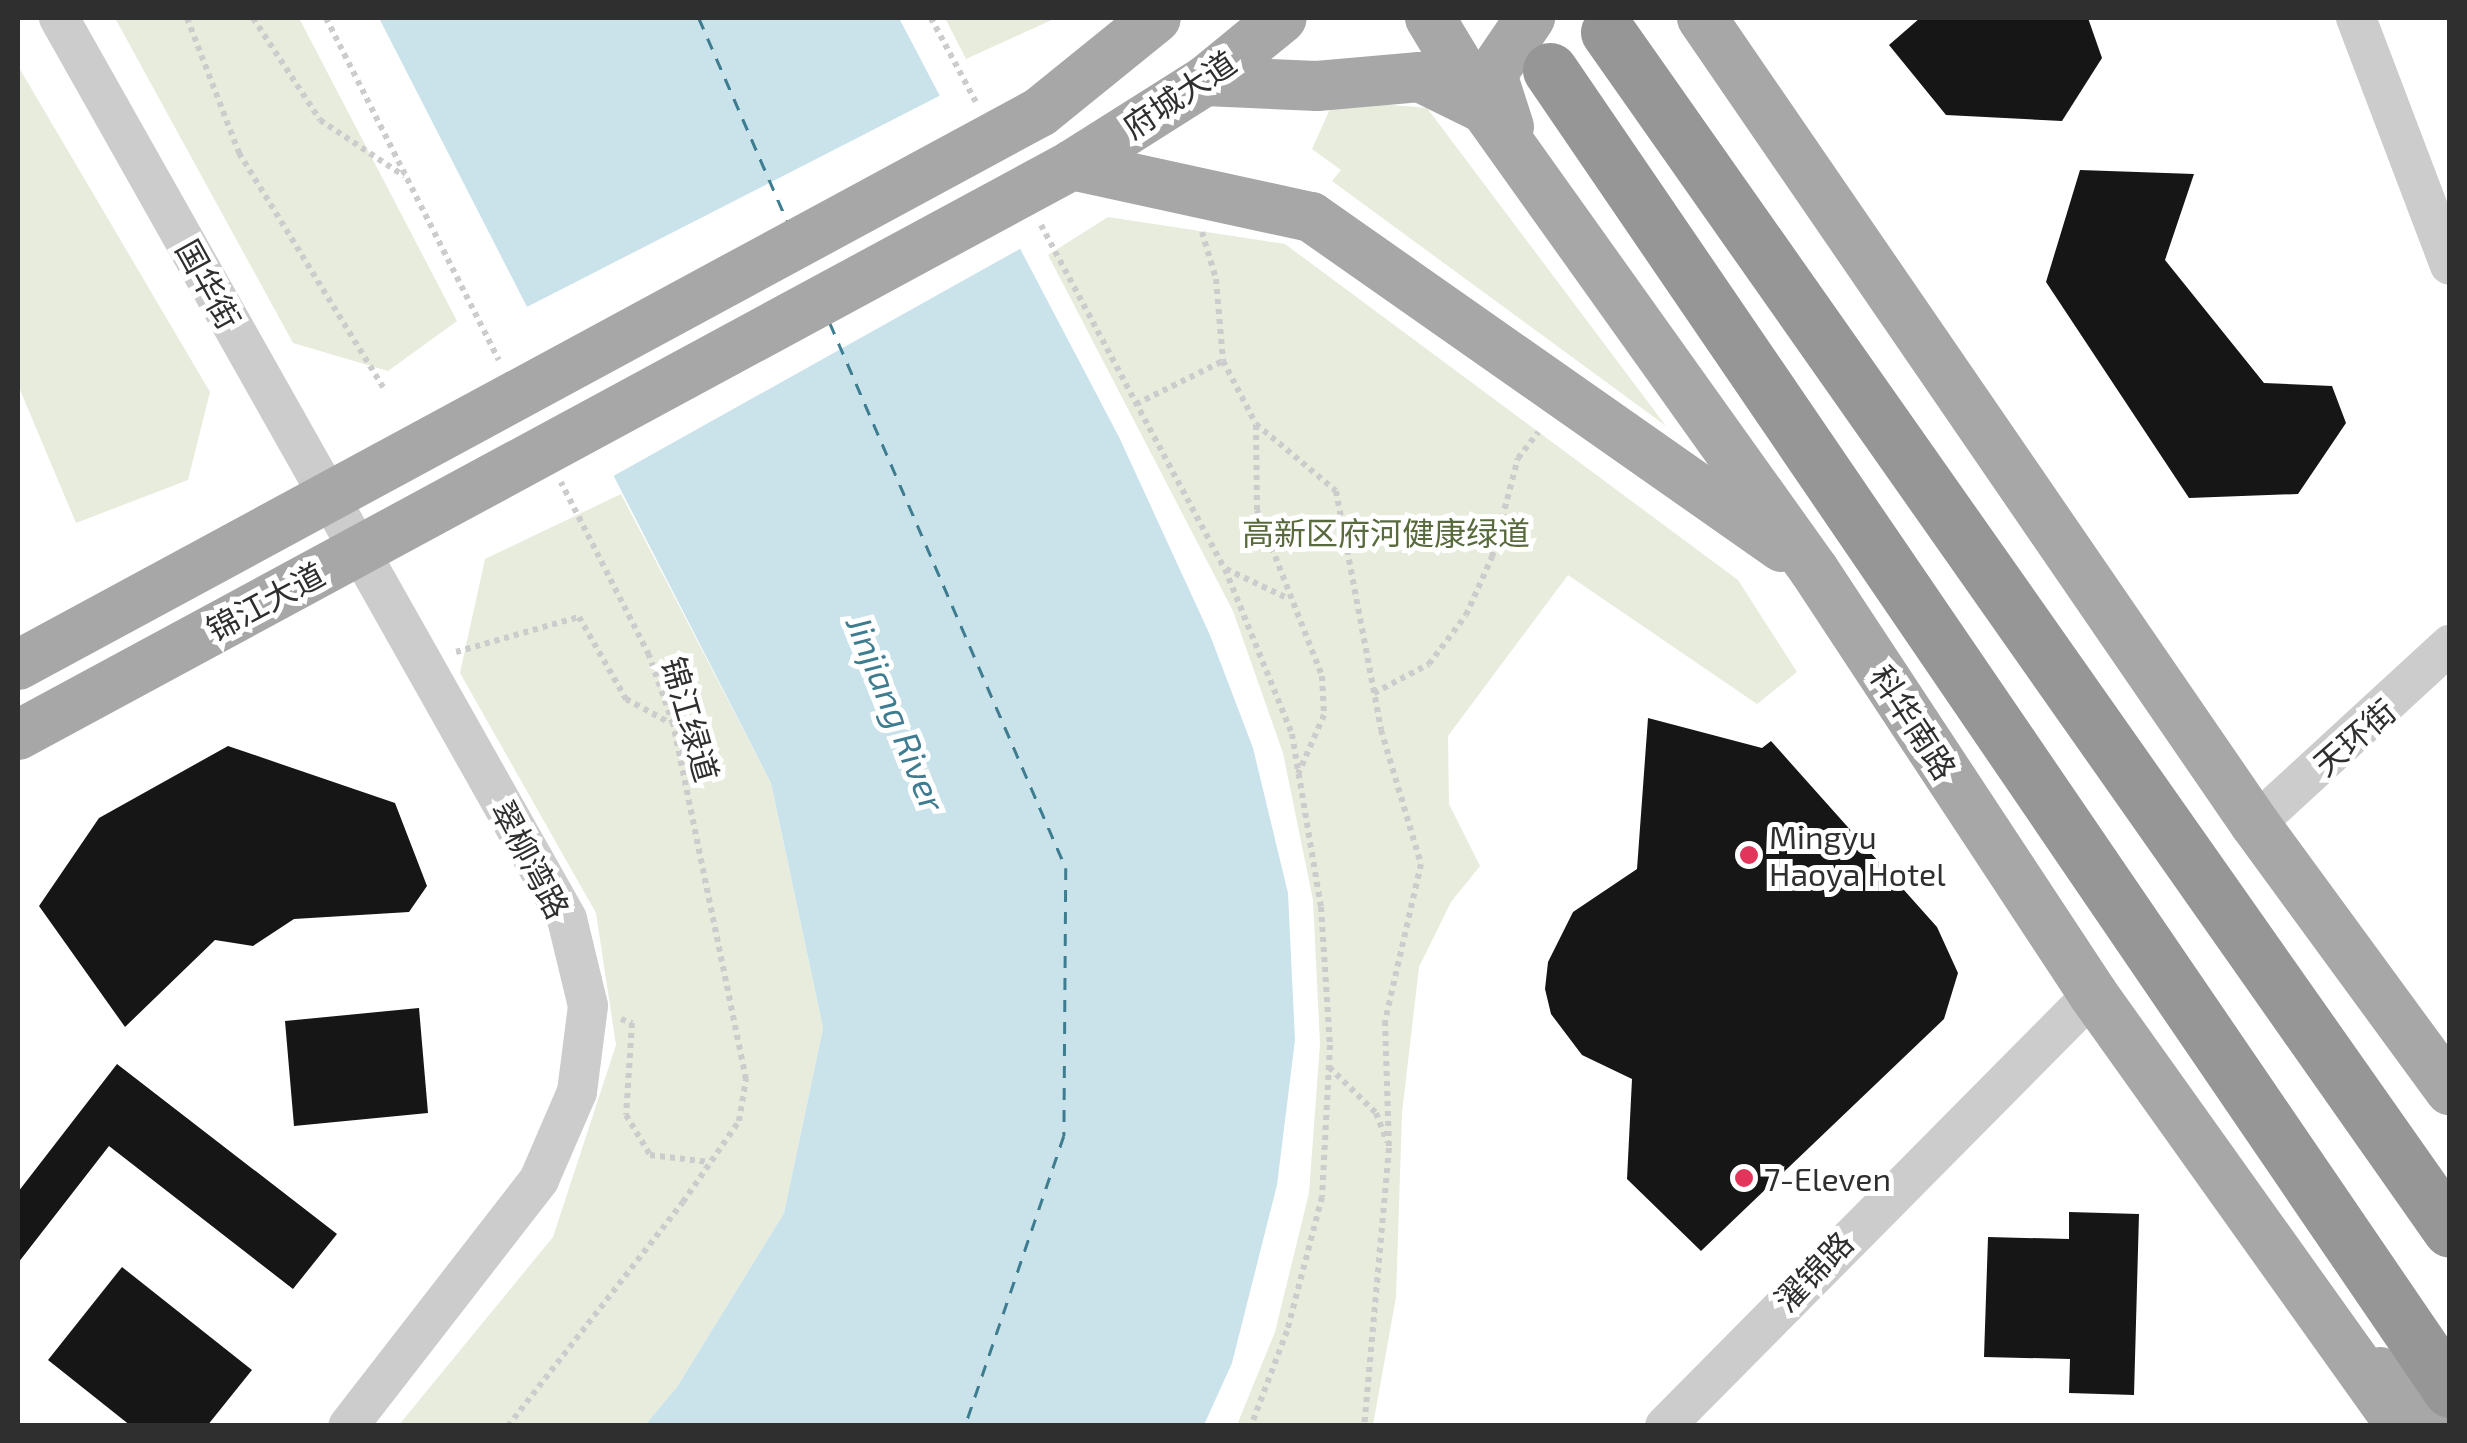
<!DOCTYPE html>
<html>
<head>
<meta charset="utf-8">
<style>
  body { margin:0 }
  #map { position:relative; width:2467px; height:1443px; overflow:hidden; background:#fff; font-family:"Exo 2","Noto Sans SC",sans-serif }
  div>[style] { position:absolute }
  .green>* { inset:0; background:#e7ecdd }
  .water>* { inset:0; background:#cae3eb }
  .pier>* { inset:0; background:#fff }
  .ferry>* { height:2.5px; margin-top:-1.25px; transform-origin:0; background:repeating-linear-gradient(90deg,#3e7c90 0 12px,transparent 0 22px) }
  .building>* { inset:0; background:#161616 }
  .path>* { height:6px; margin-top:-3px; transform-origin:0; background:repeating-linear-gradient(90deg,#ccc 0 5px,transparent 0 10px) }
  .minor>* { height:40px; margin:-20px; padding:0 20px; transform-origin:20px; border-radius:20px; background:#ccc }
  .major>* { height:50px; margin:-25px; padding:0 25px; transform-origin:25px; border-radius:25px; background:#a7a7a7 }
  .highway>* { height:55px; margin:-27.5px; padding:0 27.5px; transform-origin:27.5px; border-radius:27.5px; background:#969696 }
  .dots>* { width:28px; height:28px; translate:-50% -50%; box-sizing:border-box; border:5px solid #fff; border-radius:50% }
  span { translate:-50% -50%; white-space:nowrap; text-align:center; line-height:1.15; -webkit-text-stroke:10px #fff; paint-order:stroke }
  .street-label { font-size:32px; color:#2f2f2f }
  .park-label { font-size:32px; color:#596a3d }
  .poi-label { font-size:32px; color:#2f2f2f }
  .left { translate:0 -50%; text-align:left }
  .water-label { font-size:35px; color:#3e7c90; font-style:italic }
  .frame { position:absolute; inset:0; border:20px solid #2f2f2f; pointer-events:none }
</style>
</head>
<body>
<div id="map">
  <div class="green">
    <i style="clip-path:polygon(115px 18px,299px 18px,457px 321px,388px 371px,293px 343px)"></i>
    <i style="clip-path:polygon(945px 18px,1056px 18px,966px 59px)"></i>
    <i style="clip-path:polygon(18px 66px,210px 392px,188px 480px,76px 523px,18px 385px)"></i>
    <i style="clip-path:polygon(1334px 100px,1427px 108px,1666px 426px,1332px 181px,1341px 170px,1312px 149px)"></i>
    <i style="clip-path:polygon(1108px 217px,1285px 244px,1738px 580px,1797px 672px,1757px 704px,1568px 575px,1448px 736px,1449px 804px,1480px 866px,1451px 902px,1419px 967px,1402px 1113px,1396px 1297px,1373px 1425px,1237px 1425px,1275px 1332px,1309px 1193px,1320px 1044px,1313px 900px,1283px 753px,1233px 611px,1048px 255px)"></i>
    <i style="clip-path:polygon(621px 494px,771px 783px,823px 1028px,784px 1213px,677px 1387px,645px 1425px,398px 1426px,553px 1237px,616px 1045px,596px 913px,460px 673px,485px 559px)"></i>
  </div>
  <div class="water">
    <i style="clip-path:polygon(379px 18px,899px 18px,1119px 437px,1210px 635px,1253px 748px,1288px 893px,1295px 1040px,1277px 1185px,1232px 1363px,1204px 1425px,645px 1425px,677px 1387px,784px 1213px,823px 1028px,771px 783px)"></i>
  </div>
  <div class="pier">
    <i style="clip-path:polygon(945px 93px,1025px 246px,608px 479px,523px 309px)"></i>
  </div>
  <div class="ferry">
    <i style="left:699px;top:18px;width:223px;rotate:66.5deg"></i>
    <i style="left:830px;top:323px;width:594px;rotate:66.59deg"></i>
    <i style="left:1066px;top:868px;width:268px;rotate:90.4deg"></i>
    <i style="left:1064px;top:1136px;width:306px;rotate:108.8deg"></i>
  </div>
  <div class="building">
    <i style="clip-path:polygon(1920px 18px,2088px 18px,2102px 58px,2062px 121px,1946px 115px,1889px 45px)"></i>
    <i style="clip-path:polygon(2080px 170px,2194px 174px,2165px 260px,2264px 383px,2332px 386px,2346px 423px,2298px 494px,2189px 498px,2046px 282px)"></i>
    <i style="clip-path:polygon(1648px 718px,1762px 748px,1771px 741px,1937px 927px,1958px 973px,1944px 1019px,1701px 1251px,1627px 1179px,1632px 1079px,1582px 1055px,1551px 1014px,1545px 989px,1548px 962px,1573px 912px,1637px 869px)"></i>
    <i style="clip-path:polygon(228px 746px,395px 803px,427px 886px,409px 912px,294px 919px,253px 946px,215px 940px,125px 1027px,39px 906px,99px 818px)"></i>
    <i style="clip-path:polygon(419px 1008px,428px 1113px,294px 1126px,285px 1021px)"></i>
    <i style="clip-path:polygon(117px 1064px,337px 1234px,293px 1289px,109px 1146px,18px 1263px,18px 1192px)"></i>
    <i style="clip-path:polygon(2069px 1212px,2139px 1214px,2134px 1395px,2069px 1393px,2070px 1359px,1984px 1357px,1988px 1237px,2069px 1239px)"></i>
    <i style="clip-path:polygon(122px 1267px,252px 1370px,207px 1426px,131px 1426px,48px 1360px)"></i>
  </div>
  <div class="path">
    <i style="left:187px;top:18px;width:145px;rotate:68.9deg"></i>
    <i style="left:239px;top:153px;width:278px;rotate:58.4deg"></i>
    <i style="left:253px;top:18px;width:122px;rotate:56.7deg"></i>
    <i style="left:320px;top:120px;width:101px;rotate:33.7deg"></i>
    <i style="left:326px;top:18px;width:383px;rotate:63.2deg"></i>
    <i style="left:931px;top:18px;width:98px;rotate:61.9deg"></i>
    <i style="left:1041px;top:225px;width:390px;rotate:61.9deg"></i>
    <i style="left:1225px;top:569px;width:178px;rotate:67.9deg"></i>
    <i style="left:1292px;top:734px;width:175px;rotate:80.5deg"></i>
    <i style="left:1321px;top:907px;width:138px;rotate:86.3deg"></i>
    <i style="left:1330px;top:1045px;width:152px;rotate:93deg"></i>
    <i style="left:1322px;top:1197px;width:138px;rotate:104.6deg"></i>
    <i style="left:1287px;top:1331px;width:102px;rotate:110.8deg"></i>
    <i style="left:1202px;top:232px;width:49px;rotate:73.4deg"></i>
    <i style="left:1216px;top:279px;width:82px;rotate:85.1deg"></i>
    <i style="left:1223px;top:361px;width:71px;rotate:62.4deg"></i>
    <i style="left:1256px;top:424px;width:104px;rotate:39.9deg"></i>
    <i style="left:1336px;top:491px;width:243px;rotate:79.3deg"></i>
    <i style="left:1381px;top:730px;width:140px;rotate:73.4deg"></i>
    <i style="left:1421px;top:864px;width:161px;rotate:102.9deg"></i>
    <i style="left:1385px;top:1021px;width:127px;rotate:88.2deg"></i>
    <i style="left:1389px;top:1148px;width:279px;rotate:95.1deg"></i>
    <i style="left:1136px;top:404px;width:97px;rotate:-26.3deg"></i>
    <i style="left:1256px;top:425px;width:85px;rotate:89.3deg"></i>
    <i style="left:1257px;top:510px;width:178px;rotate:68.6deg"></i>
    <i style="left:1322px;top:676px;width:39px;rotate:87deg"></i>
    <i style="left:1324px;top:715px;width:64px;rotate:113.8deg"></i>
    <i style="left:1226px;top:569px;width:68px;rotate:25.4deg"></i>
    <i style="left:456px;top:652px;width:128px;rotate:-15.9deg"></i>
    <i style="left:579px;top:617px;width:95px;rotate:60.2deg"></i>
    <i style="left:626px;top:699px;width:50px;rotate:28.6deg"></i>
    <i style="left:1374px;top:693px;width:62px;rotate:-27.8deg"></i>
    <i style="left:1429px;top:664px;width:61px;rotate:-52.9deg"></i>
    <i style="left:1466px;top:615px;width:64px;rotate:-65.9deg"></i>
    <i style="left:1492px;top:557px;width:102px;rotate:-75.3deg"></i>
    <i style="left:1518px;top:458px;width:33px;rotate:-52deg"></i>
    <i style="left:621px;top:1019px;width:12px;rotate:20deg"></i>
    <i style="left:632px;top:1023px;width:92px;rotate:93.7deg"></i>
    <i style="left:626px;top:1115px;width:47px;rotate:59deg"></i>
    <i style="left:650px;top:1155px;width:60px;rotate:6.7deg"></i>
    <i style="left:1329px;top:1067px;width:66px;rotate:44.4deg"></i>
    <i style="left:1376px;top:1113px;width:31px;rotate:69deg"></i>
    <i style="left:508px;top:1426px;width:284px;rotate:-52deg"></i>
    <i style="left:683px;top:1202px;width:98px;rotate:-55.3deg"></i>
    <i style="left:739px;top:1121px;width:43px;rotate:-80.5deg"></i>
    <i style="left:746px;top:1079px;width:362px;rotate:-101.6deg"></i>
    <i style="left:673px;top:724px;width:73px;rotate:-109.2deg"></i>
    <i style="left:649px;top:655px;width:194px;rotate:-117deg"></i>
  </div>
  <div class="minor">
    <i style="left:59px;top:18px;width:1034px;rotate:60.58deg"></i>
    <i style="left:567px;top:919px;width:89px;rotate:76.4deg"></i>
    <i style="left:588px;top:1006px;width:87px;rotate:97.3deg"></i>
    <i style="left:577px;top:1092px;width:96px;rotate:113.4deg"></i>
    <i style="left:539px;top:1180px;width:311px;rotate:127.8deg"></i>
    <i style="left:2356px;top:18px;width:264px;rotate:69.2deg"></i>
    <i style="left:2255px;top:824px;width:265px;rotate:-42.6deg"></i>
    <i style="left:1665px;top:1426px;width:608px;rotate:-45.27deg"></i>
  </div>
  <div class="major">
    <i style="left:1430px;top:18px;width:106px;rotate:58.9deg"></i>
    <i style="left:1485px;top:109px;width:566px;rotate:54.49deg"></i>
    <i style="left:1814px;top:570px;width:508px;rotate:56.65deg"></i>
    <i style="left:2093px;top:994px;width:531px;rotate:54.51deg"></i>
    <i style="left:1702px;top:18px;width:977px;rotate:55.55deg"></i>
    <i style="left:2255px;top:824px;width:330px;rotate:53.8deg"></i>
    <i style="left:1205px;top:81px;width:112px;rotate:2.6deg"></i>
    <i style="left:1317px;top:86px;width:103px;rotate:-5deg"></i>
    <i style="left:1420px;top:77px;width:72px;rotate:26.2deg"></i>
    <i style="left:1509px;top:127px;width:56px;rotate:-107.8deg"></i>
    <i style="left:1492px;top:74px;width:68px;rotate:-55.8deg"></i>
    <i style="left:1072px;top:165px;width:245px;rotate:12.3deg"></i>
    <i style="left:1311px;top:217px;width:575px;rotate:35.02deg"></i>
    <i style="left:18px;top:665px;width:1162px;rotate:-28.42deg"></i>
    <i style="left:1040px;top:112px;width:149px;rotate:-39deg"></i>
    <i style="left:18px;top:735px;width:1198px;rotate:-28.4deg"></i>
    <i style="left:1072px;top:165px;width:157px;rotate:-32.3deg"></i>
    <i style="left:1205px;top:81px;width:99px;rotate:-39.3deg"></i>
    <i style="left:2380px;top:1372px;width:86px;rotate:38.9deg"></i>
  </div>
  <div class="highway">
    <i style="left:1608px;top:32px;width:1464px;rotate:54.9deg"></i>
    <i style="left:1550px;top:70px;width:1598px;rotate:55.71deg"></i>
  </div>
  <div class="dots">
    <i style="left:1749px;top:855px;background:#e2355b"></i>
    <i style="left:1744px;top:1178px;background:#e2355b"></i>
  </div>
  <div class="street-label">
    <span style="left:1179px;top:94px;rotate:-34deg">府城大道</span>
    <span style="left:209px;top:284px;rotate:61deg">国华街</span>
    <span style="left:265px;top:601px;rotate:-28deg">锦江大道</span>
    <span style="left:691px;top:719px;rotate:74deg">锦江绿道</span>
    <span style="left:1914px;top:722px;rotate:57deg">科华南路</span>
    <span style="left:2354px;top:737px;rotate:-41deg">天环街</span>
    <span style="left:531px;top:859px;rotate:62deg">翠柳湾路</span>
    <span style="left:1813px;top:1271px;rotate:-46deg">濯锦路</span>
  </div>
  <div class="park-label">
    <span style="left:1386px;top:532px">高新区府河健康绿道</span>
  </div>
  <div class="poi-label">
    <span class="left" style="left:1769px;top:855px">Mingyu<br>Haoya Hotel</span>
    <span class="left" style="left:1764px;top:1178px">7-Eleven</span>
  </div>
  <div class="water-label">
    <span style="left:897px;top:713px;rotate:68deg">Jinjiang River</span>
  </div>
  <div class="frame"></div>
</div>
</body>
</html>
